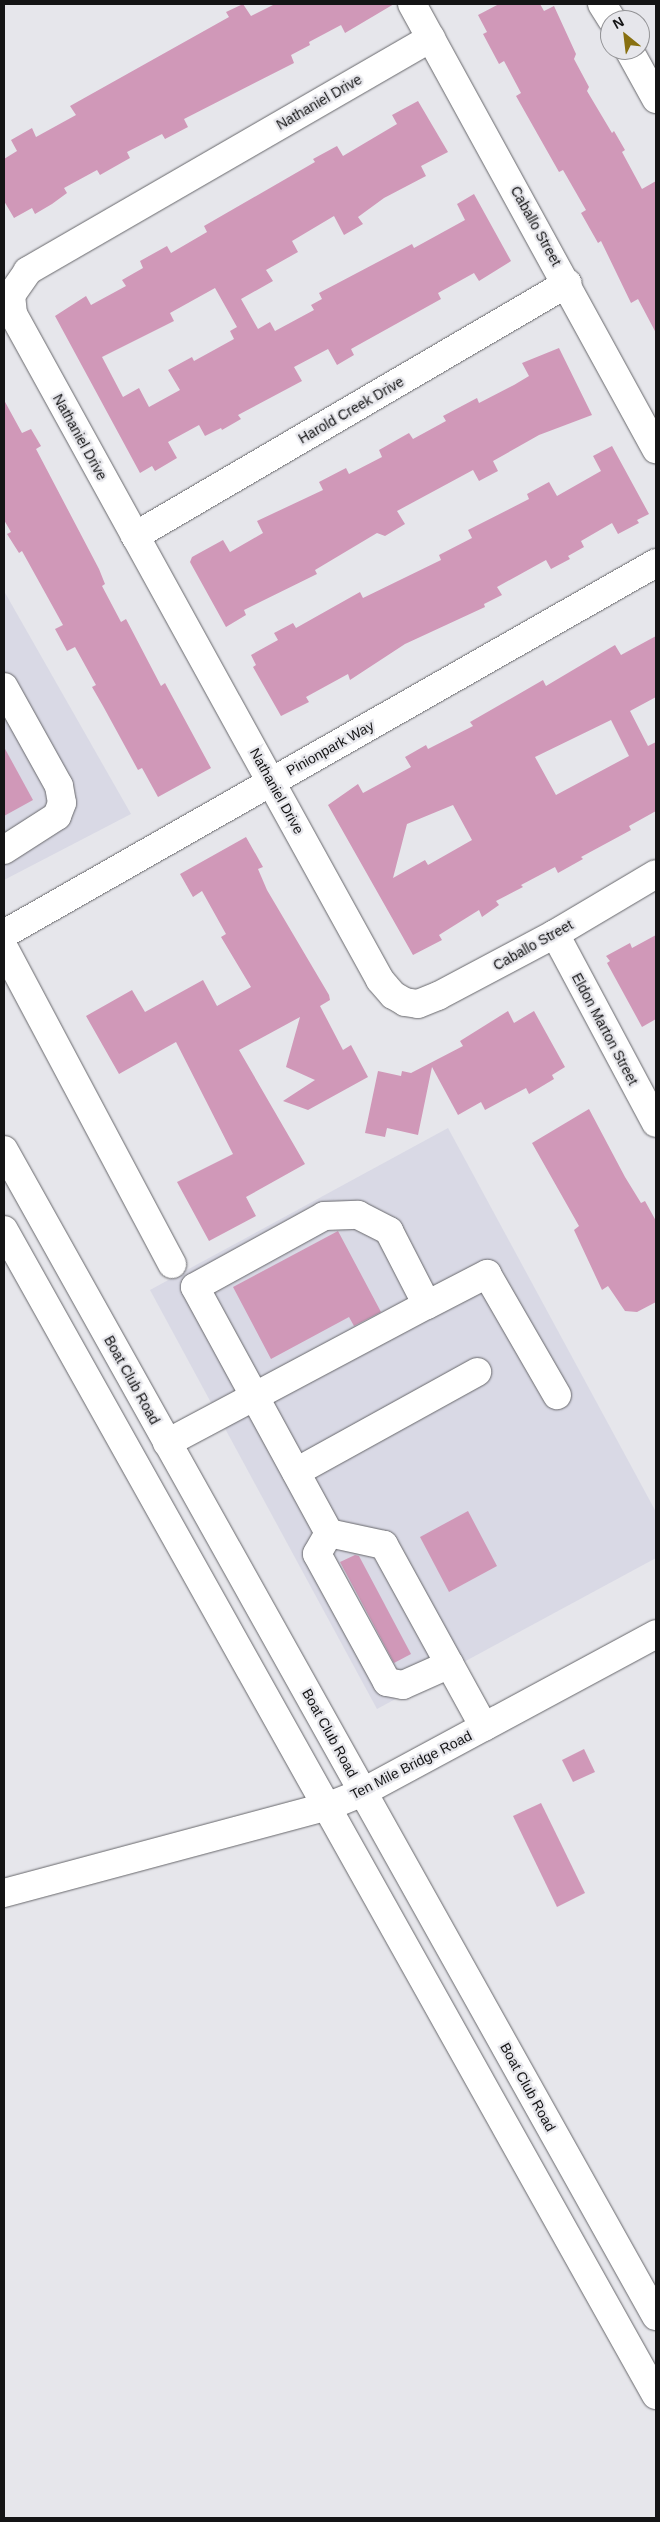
<!DOCTYPE html>
<html>
<head>
<meta charset="utf-8">
<style>
  body { margin:0 }
  #map { position:relative; width:660px; height:2522px; overflow:hidden; background:#e6e6eb; font-family:Helvetica,sans-serif }
  div>[style] { position:absolute }
  .built>* { inset:0; background:#d9d9e5 }
  .building>* { inset:0; background:#d098b8 }
  .roads { filter:drop-shadow(0 0 1px #67676b) drop-shadow(0 0 1px #67676b) }
  .minor>* { height:28px; margin:-14px; padding:0 14px; transform-origin:14px; border-radius:14px; background:#fff }
  .major>* { height:28px; margin:-14px; padding:0 14px; transform-origin:14px; border-radius:14px; background:#fff }
  span { translate:-50% -50%; white-space:nowrap; text-align:center; line-height:1.15; -webkit-text-stroke:4.5px #e6e6eb; paint-order:stroke }
  .street-label { font-size:14px; color:#141415 }
  .frame { position:absolute; inset:0; border:5px solid #141415; pointer-events:none }
  .north { position:absolute; left:600px; top:10px; width:50px; height:50px; box-sizing:border-box; background:#e6e6eb; border:1px solid #929295; border-radius:50%; rotate:331deg; font-size:14px; font-weight:700; line-height:20px; text-align:center; color:#141415 }
  .north::after { content:''; display:block; margin:auto; width:18px; height:22px; background:#887011; clip-path:polygon(50% 0,100% 100%,50% 72%,0 100%) }
</style>
</head>
<body>
<div id="map">
  <div class="built">
    <i style="clip-path:polygon(4px 591px,131px 814px,4px 880px)"></i>
    <i style="clip-path:polygon(448px 1128px,656px 1512px,656px 1558px,377px 1709px,150px 1290px)"></i>
  </div>
  <div class="building">
    <i style="clip-path:polygon(243px 4px,251px 16px,275px 4px,394px 4px,345px 33px,341px 25px,309px 42px,310px 45px,291px 55px,294px 63px,184px 119px,188px 127px,165px 139px,162px 134px,127px 152px,130px 158px,100px 175px,97px 170px,64px 188px,67px 193px,52px 204px,35px 214px,32px 208px,14px 218px,4px 201px,4px 159px,17px 151px,11px 140px,32px 128px,36px 137px,76px 115px,70px 106px,229px 17px,226px 12px)"></i>
    <i style="clip-path:polygon(499px 4px,540px 4px,544px 11px,554px 6px,576px 54px,574px 59px,589px 87px,587px 91px,612px 133px,614px 131px,625px 150px,622px 152px,642px 189px,656px 181px,656px 333px,638px 299px,631px 303px,601px 241px,598px 243px,581px 213px,586px 210px,563px 170px,559px 172px,516px 96px,521px 93px,504px 61px,499px 64px,483px 34px,487px 32px,478px 15px)"></i>
    <i style="clip-path:polygon(evenodd,418px 101px,448px 152px,421px 166px,426px 176px,384px 198px,358px 217px,363px 224px,344px 235px,334px 216px,292px 241px,298px 252px,266px 270px,273px 281px,241px 299px,258px 329px,270px 322px,275px 331px,314px 310px,311px 305px,322px 299px,319px 293px,412px 244px,414px 248px,465px 220px,457px 204px,474px 194px,511px 261px,479px 281px,474px 273px,438px 293px,441px 299px,351px 349px,354px 355px,337px 365px,328px 349px,294px 367px,302px 381px,238px 415px,241px 419px,222px 430px,221px 428px,205px 436px,199px 425px,168px 442px,177px 458px,155px 471px,152px 466px,140px 473px,55px 316px,86px 296px,91px 305px,126px 286px,122px 280px,143px 268px,140px 261px,167px 246px,171px 253px,207px 232px,204px 226px,315px 162px,313px 159px,337px 146px,343px 156px,397px 124px,392px 115px,418px 101px,215px 288px,237px 327px,230px 331px,234px 339px,194px 361px,192px 357px,168px 370px,180px 390px,149px 407px,139px 388px,123px 397px,102px 357px,174px 321px,170px 313px,215px 288px)"></i>
    <i style="clip-path:polygon(559px 348px,592px 415px,539px 435px,493px 461px,498px 471px,479px 481px,473px 470px,397px 511px,405px 524px,385px 536px,377px 533px,315px 570px,317px 574px,244px 610px,246px 615px,226px 627px,190px 562px,192px 557px,223px 540px,230px 552px,263px 533px,257px 521px,323px 490px,319px 482px,346px 468px,349px 474px,382px 457px,379px 450px,409px 433px,413px 439px,446px 421px,443px 416px,477px 398px,479px 403px,514px 385px,529px 376px,522px 363px)"></i>
    <i style="clip-path:polygon(4px 400px,22px 433px,31px 429px,41px 446px,36px 449px,99px 569px,105px 584px,102px 586px,121px 622px,126px 619px,161px 686px,165px 683px,211px 768px,158px 797px,142px 768px,138px 770px,103px 706px,92px 687px,96px 685px,75px 647px,67px 651px,55px 629px,63px 625px,22px 551px,19px 553px,7px 534px,11px 532px,4px 520px)"></i>
    <i style="clip-path:polygon(612px 446px,649px 514px,637px 520px,639px 523px,618px 534px,612px 523px,581px 541px,584px 547px,568px 556px,570px 559px,551px 569px,546px 560px,497px 587px,502px 595px,484px 604px,485px 607px,405px 644px,350px 680px,348px 674px,306px 697px,309px 702px,281px 716px,253px 667px,256px 665px,251px 655px,278px 640px,274px 633px,293px 623px,296px 628px,360px 592px,363px 598px,441px 560px,439px 555px,472px 538px,468px 530px,529px 499px,527px 494px,549px 482px,557px 496px,601px 471px,593px 456px)"></i>
    <i style="clip-path:polygon(evenodd,656px 636px,656px 697px,630px 711px,648px 746px,656px 742px,656px 811px,629px 826px,631px 830px,581px 857px,583px 859px,558px 873px,555px 867px,521px 885px,523px 887px,496px 901px,499px 905px,482px 917px,479px 910px,439px 935px,442px 940px,413px 955px,328px 805px,358px 784px,363px 793px,411px 767px,405px 757px,426px 745px,428px 749px,473px 726px,470px 722px,543px 680px,546px 686px,615px 645px,621px 655px,656px 636px,611px 720px,629px 756px,556px 795px,535px 757px,611px 720px,656px 636px,453px 805px,472px 840px,428px 865px,425px 860px,393px 878px,407px 824px,453px 805px)"></i>
    <i style="clip-path:polygon(4px 747px,33px 800px,4px 816px)"></i>
    <i style="clip-path:polygon(246px 837px,263px 867px,258px 869px,267px 890px,329px 995px,330px 1000px,320px 1006px,343px 1050px,351px 1045px,368px 1077px,308px 1110px,283px 1101px,315px 1080px,286px 1067px,300px 1017px,239px 1050px,305px 1164px,246px 1197px,256px 1216px,209px 1241px,177px 1182px,233px 1154px,176px 1042px,119px 1074px,86px 1016px,132px 990px,145px 1012px,203px 980px,217px 1006px,251px 987px,221px 937px,226px 934px,202px 891px,193px 897px,180px 874px)"></i>
    <i style="clip-path:polygon(656px 935px,656px 1019px,642px 1027px,607px 963px,610px 961px,606px 956px,630px 943px,632px 948px)"></i>
    <i style="clip-path:polygon(508px 1011px,514px 1023px,534px 1011px,565px 1067px,552px 1075px,554px 1079px,529px 1094px,526px 1088px,485px 1110px,481px 1102px,458px 1115px,432px 1067px,418px 1135px,387px 1128px,385px 1137px,365px 1133px,378px 1071px,401px 1076px,402px 1071px,411px 1073px,463px 1046px,460px 1041px)"></i>
    <i style="clip-path:polygon(589px 1109px,625px 1177px,641px 1203px,645px 1201px,656px 1221px,656px 1302px,637px 1312px,625px 1311px,608px 1286px,602px 1290px,574px 1230px,579px 1226px,532px 1143px)"></i>
    <i style="clip-path:polygon(338px 1231px,381px 1312px,354px 1326px,349px 1317px,271px 1359px,233px 1287px)"></i>
    <i style="clip-path:polygon(468px 1511px,497px 1566px,449px 1592px,420px 1537px)"></i>
    <i style="clip-path:polygon(355px 1555px,359px 1556px,411px 1654px,394px 1663px,340px 1562px)"></i>
    <i style="clip-path:polygon(584px 1749px,595px 1772px,573px 1782px,562px 1760px)"></i>
    <i style="clip-path:polygon(541px 1803px,585px 1893px,557px 1907px,513px 1816px)"></i>
  </div>
  <div class="roads">
    <div class="minor">
      <i style="left:412px;top:4px;width:508px;rotate:61.26deg"></i>
      <i style="left:602px;top:4px;width:19px;rotate:58deg"></i>
      <i style="left:431px;top:38px;width:466px;rotate:150deg"></i>
      <i style="left:28px;top:271px;width:29px;rotate:125deg"></i>
      <i style="left:11px;top:295px;width:19px;rotate:84deg"></i>
      <i style="left:13px;top:314px;width:760px;rotate:61.14deg"></i>
      <i style="left:380px;top:980px;width:20px;rotate:49deg"></i>
      <i style="left:393px;top:995px;width:14px;rotate:30deg"></i>
      <i style="left:405px;top:1002px;width:13px;rotate:9deg"></i>
      <i style="left:418px;top:1004px;width:22px;rotate:-22deg"></i>
      <i style="left:438px;top:996px;width:132px;rotate:-27.9deg"></i>
      <i style="left:555px;top:934px;width:117px;rotate:-30.7deg"></i>
      <i style="left:629px;top:50px;width:56px;rotate:61.1deg"></i>
      <i style="left:135px;top:536px;width:501px;rotate:-30.3deg"></i>
      <i style="left:4px;top:687px;width:113px;rotate:60.9deg"></i>
      <i style="left:59px;top:786px;width:17px;rotate:80deg"></i>
      <i style="left:62px;top:803px;width:14px;rotate:111deg"></i>
      <i style="left:57px;top:816px;width:63px;rotate:147.3deg"></i>
      <i style="left:4px;top:934px;width:750px;rotate:-29.64deg"></i>
      <i style="left:555px;top:934px;width:214px;rotate:61.9deg"></i>
      <i style="left:4px;top:948px;width:358px;rotate:62deg"></i>
      <i style="left:167px;top:1443px;width:294px;rotate:-28deg"></i>
      <i style="left:296px;top:1472px;width:207px;rotate:-28.9deg"></i>
      <i style="left:329px;top:1533px;width:24px;rotate:120deg"></i>
      <i style="left:317px;top:1554px;width:146px;rotate:61.3deg"></i>
      <i style="left:387px;top:1682px;width:16px;rotate:11deg"></i>
      <i style="left:403px;top:1685px;width:51px;rotate:-24.1deg"></i>
      <i style="left:484px;top:1727px;width:208px;rotate:-118.8deg"></i>
      <i style="left:384px;top:1545px;width:56px;rotate:-167.7deg"></i>
      <i style="left:329px;top:1533px;width:280px;rotate:-118.6deg"></i>
      <i style="left:195px;top:1287px;width:147px;rotate:-28.8deg"></i>
      <i style="left:324px;top:1216px;width:34px;rotate:-2deg"></i>
      <i style="left:358px;top:1215px;width:35px;rotate:27deg"></i>
      <i style="left:389px;top:1231px;width:83px;rotate:62.8deg"></i>
      <i style="left:427px;top:1305px;width:68px;rotate:-27.3deg"></i>
      <i style="left:487px;top:1274px;width:140px;rotate:60deg"></i>
      <i style="left:4px;top:1893px;width:336px;rotate:-15deg"></i>
      <i style="left:329px;top:1806px;width:37px;rotate:-22deg"></i>
      <i style="left:363px;top:1792px;width:333px;rotate:-28.3deg"></i>
    </div>
    <div class="major">
      <i style="left:4px;top:1150px;width:1336px;rotate:60.79deg"></i>
      <i style="left:4px;top:1230px;width:1335px;rotate:60.77deg"></i>
    </div>
  </div>
  <div class="street-label">
    <span style="left:319px;top:102px;rotate:-30deg">Nathaniel Drive</span>
    <span style="left:536px;top:226px;rotate:61deg">Caballo Street</span>
    <span style="left:351px;top:410px;rotate:-30deg">Harold Creek Drive</span>
    <span style="left:80px;top:437px;rotate:61deg">Nathaniel Drive</span>
    <span style="left:330px;top:748px;rotate:-29deg">Pinionpark Way</span>
    <span style="left:277px;top:791px;rotate:61deg">Nathaniel Drive</span>
    <span style="left:533px;top:945px;rotate:-29deg">Caballo Street</span>
    <span style="left:605px;top:1029px;rotate:62deg">Eldon Marton Street</span>
    <span style="left:132px;top:1380px;rotate:61deg">Boat Club Road</span>
    <span style="left:330px;top:1733px;rotate:61deg">Boat Club Road</span>
    <span style="left:411px;top:1765px;rotate:-27deg">Ten Mile Bridge Road</span>
    <span style="left:528px;top:2087px;rotate:61deg">Boat Club Road</span>
  </div>
  <div class="frame"></div>
  <div class="north">N</div>
</div>
</body>
</html>
